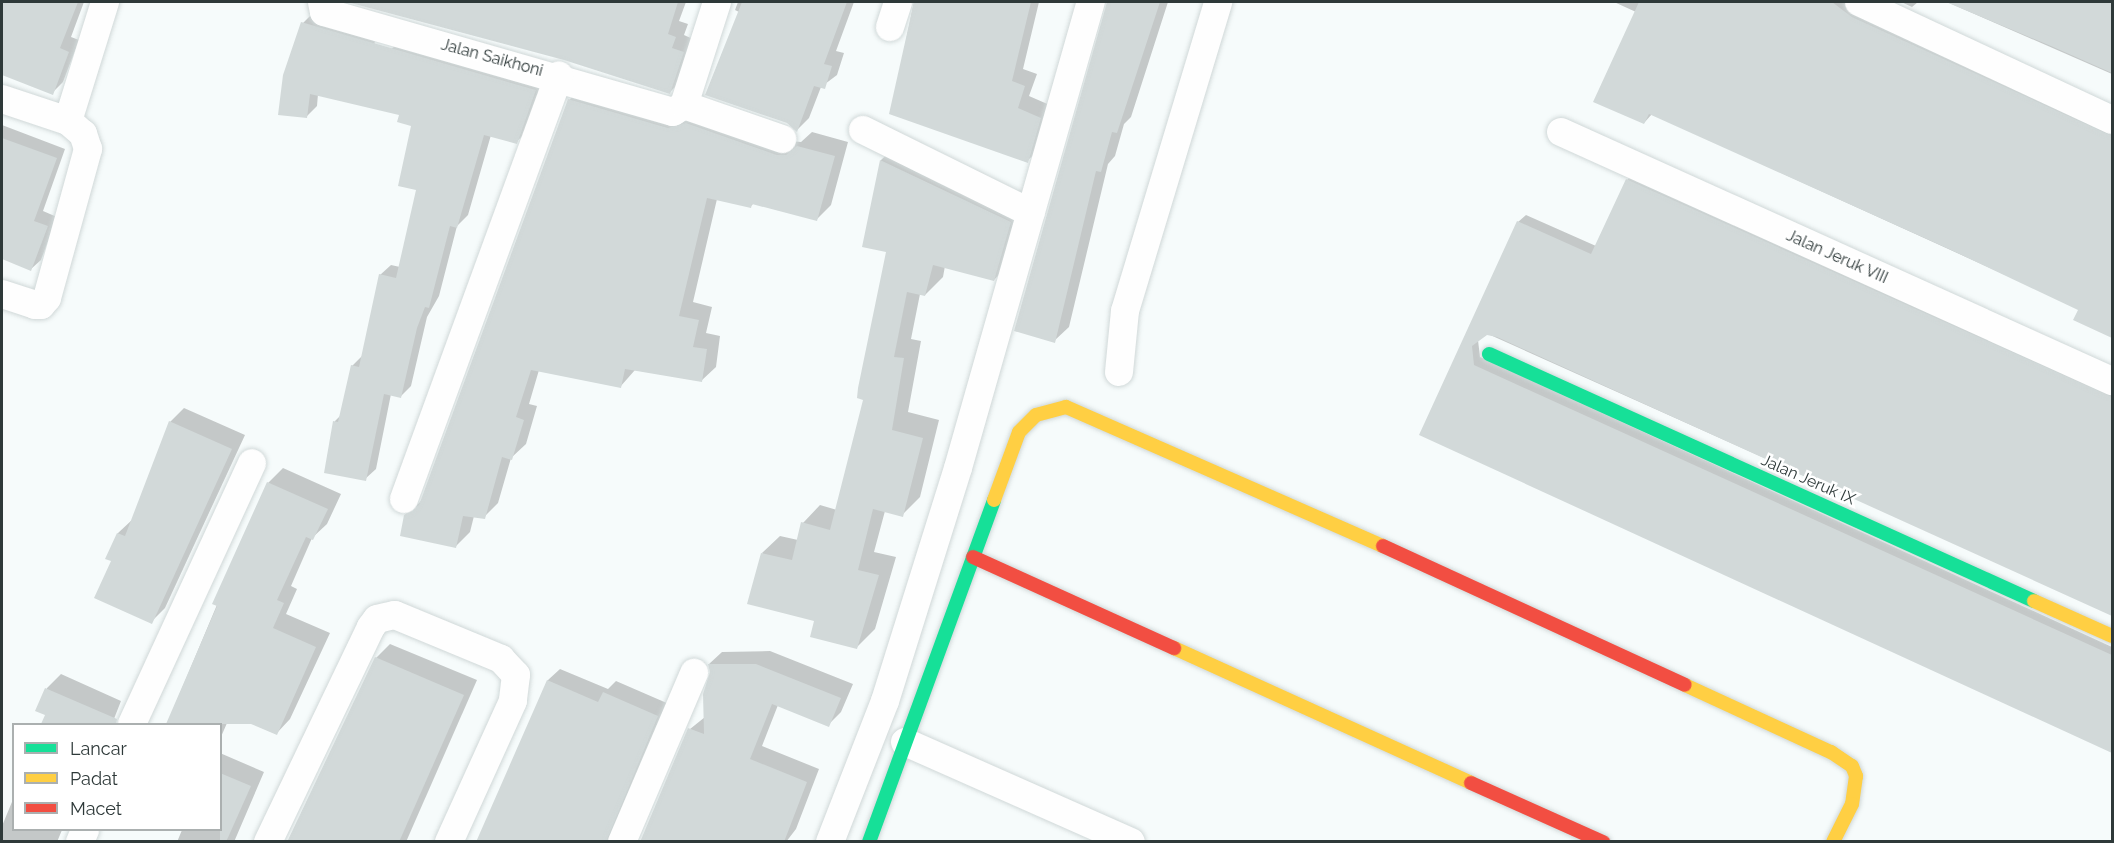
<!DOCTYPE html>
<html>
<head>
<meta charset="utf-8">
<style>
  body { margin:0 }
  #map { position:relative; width:2114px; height:843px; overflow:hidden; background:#f6fbfb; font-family:Raleway,sans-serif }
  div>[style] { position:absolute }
  .shadow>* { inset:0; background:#0003 }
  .building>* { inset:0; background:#d2d9d9 }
  .roads { filter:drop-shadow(0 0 2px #d0d8d8) drop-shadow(0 0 2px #d0d8d8) }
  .street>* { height:28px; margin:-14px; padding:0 14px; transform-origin:14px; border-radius:14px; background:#fefefe }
  .fast>* { height:14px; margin:-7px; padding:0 7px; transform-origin:7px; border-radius:7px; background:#16e098 }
  .slow>* { height:14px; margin:-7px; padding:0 7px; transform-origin:7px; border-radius:7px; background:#ffcf43 }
  .jam>* { height:14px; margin:-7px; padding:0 7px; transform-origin:7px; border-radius:7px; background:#f24e42 }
  span { translate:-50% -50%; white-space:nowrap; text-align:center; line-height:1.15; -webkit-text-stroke:5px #fff; paint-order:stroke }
  .street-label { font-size:16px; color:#2e3939 }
  .frame { position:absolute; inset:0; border:3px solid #2e3939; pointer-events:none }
  .legend { position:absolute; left:12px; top:723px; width:210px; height:108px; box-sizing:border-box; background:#fff; border:2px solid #abb0b0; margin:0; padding:8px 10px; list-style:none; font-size:18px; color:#2e3939 }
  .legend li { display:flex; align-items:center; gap:12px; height:30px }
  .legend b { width:30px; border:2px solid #abb0b0 }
</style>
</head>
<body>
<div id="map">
  <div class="shadow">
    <i style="clip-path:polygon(2px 2px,84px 2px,71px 37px,79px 40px,63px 82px,52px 93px,2px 74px)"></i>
    <i style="clip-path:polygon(408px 2px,686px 2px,679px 21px,688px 24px,684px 35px,695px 40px,683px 79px,670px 92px,565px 59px,403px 16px)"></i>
    <i style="clip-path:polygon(738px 2px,854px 2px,836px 51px,844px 53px,837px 75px,821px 87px,809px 118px,797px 130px,739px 12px,735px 10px)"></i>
    <i style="clip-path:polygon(914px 2px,1039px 2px,1023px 69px,1037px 74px,1029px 96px,1052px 106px,1040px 149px,1027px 161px,891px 113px)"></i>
    <i style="clip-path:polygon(1109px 2px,1168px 2px,1131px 117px,1124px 124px,1115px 156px,1108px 164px,1069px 327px,1054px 341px)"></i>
    <i style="clip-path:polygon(1614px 2px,1852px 2px,2112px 128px,2112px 336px,2075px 319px,2080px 309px,1652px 114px,1644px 123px,1636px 12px)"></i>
    <i style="clip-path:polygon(1901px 2px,1918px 2px,1912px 7px)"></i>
    <i style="clip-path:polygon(1947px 2px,2112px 2px,2112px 74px)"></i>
    <i style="clip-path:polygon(313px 13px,376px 31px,372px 64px,404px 39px,546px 80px,527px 132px,516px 142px,491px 135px,468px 215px,457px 226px,439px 296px,427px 317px,411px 386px,401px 396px,391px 394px,376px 469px,365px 479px,326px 472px,335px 421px,341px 415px,352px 366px,363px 355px,380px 275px,391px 265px,400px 267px,418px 189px,413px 125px,401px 114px,318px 94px,317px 106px,306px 117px,303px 23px)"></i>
    <i style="clip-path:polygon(584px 86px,791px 141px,801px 142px,812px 132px,848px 142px,831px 205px,817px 219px,754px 203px,750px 207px,717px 199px,693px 302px,712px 307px,706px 333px,720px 336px,716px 367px,701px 381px,635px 370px,620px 387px,539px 370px,529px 404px,537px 406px,526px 444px,511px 458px,498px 503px,484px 517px,474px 516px,470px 532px,456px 546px,406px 516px,423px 499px,569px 100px)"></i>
    <i style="clip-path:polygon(2px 125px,65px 149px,43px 211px,57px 217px,41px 260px,31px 269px,2px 257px)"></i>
    <i style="clip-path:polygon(899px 143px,1028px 204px,1011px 262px,994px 280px,945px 266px,943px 277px,925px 295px,920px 294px,911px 339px,921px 341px,908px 412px,939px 420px,920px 497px,902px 515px,885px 511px,874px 552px,896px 557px,875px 629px,857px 647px,815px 620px,762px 553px,780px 536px,798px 540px,803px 523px,820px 505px,837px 510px,865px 398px,887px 251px,864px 246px,881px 160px)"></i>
    <i style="clip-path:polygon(1634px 173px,2112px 389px,2112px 614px,1488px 334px,1478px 340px,1480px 357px,2112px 647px,2112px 752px,1421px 434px,1518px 222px,1526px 215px,1596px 246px,1627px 180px)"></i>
    <i style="clip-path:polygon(184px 408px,245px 435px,165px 608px,151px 622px,113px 561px,118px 533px,133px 519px,170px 422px)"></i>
    <i style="clip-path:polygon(283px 468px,341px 494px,327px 524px,312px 538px,291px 586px,297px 589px,286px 614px,330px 633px,290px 719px,276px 734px,231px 714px,220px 739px,220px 724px,167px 724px,268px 483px)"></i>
    <i style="clip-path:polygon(390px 644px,477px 680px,406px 842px,319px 842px,376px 658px)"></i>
    <i style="clip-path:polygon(770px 651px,853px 684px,841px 712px,828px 725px,778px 705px,762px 746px,819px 769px,796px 829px,786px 842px,642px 842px,690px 729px,705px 717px,712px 672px,709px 664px,722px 652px)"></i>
    <i style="clip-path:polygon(560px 669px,608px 689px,616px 681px,669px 704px,615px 842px,478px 842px,548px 680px)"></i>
    <i style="clip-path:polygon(61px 674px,121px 701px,112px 724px,44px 724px,48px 715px,37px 710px,47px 688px)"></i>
    <i style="clip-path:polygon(220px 753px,264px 772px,234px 842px,177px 842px,182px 830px,220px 830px)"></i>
    <i style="clip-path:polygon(14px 797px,14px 830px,62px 830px,57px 842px,2px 842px,2px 826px)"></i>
  </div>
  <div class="building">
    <i style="clip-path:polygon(2px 2px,78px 2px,60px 48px,69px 52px,53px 95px,2px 75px)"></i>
    <i style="clip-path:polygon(347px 2px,678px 2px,668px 34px,676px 37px,672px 48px,684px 52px,670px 94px,564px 60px)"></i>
    <i style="clip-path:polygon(742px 2px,847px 2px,824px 64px,832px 66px,825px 89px,814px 86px,797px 132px,787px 123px,705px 95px)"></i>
    <i style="clip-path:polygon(914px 2px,1031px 2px,1012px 81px,1025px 86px,1018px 108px,1041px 118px,1028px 163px,889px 114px)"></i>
    <i style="clip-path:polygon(1107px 2px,1160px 2px,1117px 133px,1112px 132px,1101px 172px,1096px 171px,1055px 343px,1014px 331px)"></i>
    <i style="clip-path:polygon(1639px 2px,1832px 2px,1852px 17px,2112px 136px,2112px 338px,2073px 320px,2078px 310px,1949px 249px,1649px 114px,1644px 124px,1593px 102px)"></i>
    <i style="clip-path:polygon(1946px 2px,2112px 2px,2112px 73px,2051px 46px)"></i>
    <i style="clip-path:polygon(301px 22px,536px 90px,517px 144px,484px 135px,457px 228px,450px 226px,429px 308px,425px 307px,417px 328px,401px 398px,384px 394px,366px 481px,324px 473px,333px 421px,338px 422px,351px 365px,359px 367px,379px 274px,396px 278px,416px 190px,398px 186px,411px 126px,397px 122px,399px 115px,310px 94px,307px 118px,278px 115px,283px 75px)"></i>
    <i style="clip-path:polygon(568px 99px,668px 128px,686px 123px,777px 155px,786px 155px,797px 146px,835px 156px,817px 221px,752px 204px,751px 208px,707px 198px,679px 316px,699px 320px,693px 347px,707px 349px,702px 382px,625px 369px,621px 388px,531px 370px,516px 417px,524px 420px,512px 460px,502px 457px,485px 519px,463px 516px,456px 548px,400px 536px,404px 515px,419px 505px)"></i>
    <i style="clip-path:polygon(2px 138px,57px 158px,34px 221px,48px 226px,31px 271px,2px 259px)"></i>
    <i style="clip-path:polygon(880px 160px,1011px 222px,994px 281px,933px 265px,925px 296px,907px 292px,894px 357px,904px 358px,892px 430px,923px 438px,903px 517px,873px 509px,858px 570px,879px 575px,857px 649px,810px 637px,814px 621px,747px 604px,761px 553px,792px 560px,801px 522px,830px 530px,863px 400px,857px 398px,858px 388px,886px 252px,862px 247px)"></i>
    <i style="clip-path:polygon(1626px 179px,2112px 397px,2112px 616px,1497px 337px,1487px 335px,1472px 346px,1474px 365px,2112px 655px,2112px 753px,1419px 435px,1517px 221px,1591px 254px)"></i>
    <i style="clip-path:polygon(169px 421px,232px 449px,152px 624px,94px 598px,111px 561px,105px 559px,117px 533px,125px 536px)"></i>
    <i style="clip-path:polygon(267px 482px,328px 509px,313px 540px,306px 537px,277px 600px,284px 603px,273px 628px,316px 647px,277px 735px,251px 724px,166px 724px,217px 606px,212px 604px)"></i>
    <i style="clip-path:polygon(375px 657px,464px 695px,399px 842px,287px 842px)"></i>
    <i style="clip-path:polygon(708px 664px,756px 664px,841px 698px,829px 727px,772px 704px,750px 759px,807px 782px,784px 842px,640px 842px,688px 728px,704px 734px,703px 694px,710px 672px)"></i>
    <i style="clip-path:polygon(547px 680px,598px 702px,603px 692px,658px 716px,606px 842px,476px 842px)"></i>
    <i style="clip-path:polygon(45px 688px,117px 719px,116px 724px,41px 724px,45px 715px,35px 711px)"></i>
    <i style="clip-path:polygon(220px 773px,251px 786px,226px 842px,220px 842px)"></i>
  </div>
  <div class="roads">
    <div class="street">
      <i style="left:322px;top:2px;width:10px;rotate:79deg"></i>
      <i style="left:324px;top:12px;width:363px;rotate:16deg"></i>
      <i style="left:673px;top:112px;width:13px;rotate:-32deg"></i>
      <i style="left:684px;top:105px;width:108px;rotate:-72.2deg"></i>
      <i style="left:1859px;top:2px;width:279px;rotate:25deg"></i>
      <i style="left:890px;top:27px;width:26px;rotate:-72deg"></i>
      <i style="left:2px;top:99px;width:70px;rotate:18.4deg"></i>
      <i style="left:68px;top:121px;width:125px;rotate:-72.7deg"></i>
      <i style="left:684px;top:105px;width:104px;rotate:19.1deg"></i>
      <i style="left:863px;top:130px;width:187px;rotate:26.3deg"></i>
      <i style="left:1561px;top:132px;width:605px;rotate:24.32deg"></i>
      <i style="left:2px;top:294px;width:35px;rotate:18deg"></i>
      <i style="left:35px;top:305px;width:6px"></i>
      <i style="left:41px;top:305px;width:9px;rotate:-49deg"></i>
      <i style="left:47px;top:298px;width:155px;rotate:-74.6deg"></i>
      <i style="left:88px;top:149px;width:16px;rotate:-108deg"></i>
      <i style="left:83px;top:134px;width:20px;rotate:-139deg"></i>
      <i style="left:1119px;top:372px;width:61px;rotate:-84.4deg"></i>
      <i style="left:1125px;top:311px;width:323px;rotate:-73.2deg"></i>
      <i style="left:404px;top:499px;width:451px;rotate:-69.9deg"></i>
      <i style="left:132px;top:724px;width:287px;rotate:-65.3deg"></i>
      <i style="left:905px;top:742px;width:247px;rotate:23.9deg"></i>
      <i style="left:80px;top:842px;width:13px;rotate:-67deg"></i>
      <i style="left:268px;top:842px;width:238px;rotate:-64.4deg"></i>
      <i style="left:371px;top:627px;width:10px;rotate:-53deg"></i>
      <i style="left:377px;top:619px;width:18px;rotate:-13deg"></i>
      <i style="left:395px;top:615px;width:115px;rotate:22.5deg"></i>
      <i style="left:501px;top:659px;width:22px;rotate:47deg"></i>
      <i style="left:516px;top:675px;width:26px;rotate:97deg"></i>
      <i style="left:513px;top:701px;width:155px;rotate:114.4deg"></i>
      <i style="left:622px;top:842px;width:184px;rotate:-66.9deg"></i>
      <i style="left:830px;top:842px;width:151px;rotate:-68.7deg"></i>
      <i style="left:885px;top:701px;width:244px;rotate:-72.6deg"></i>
      <i style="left:958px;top:468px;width:485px;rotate:-74.1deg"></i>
    </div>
    <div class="fast">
      <i style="left:1489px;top:354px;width:598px;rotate:24.38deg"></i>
      <i style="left:869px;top:842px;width:364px;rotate:-69.9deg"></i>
    </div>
    <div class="slow">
      <i style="left:994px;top:500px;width:72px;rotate:-69.8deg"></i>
      <i style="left:1019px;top:432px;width:24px;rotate:-45deg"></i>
      <i style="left:1036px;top:415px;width:31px;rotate:-15deg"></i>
      <i style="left:1066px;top:407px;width:346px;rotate:23.7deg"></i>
      <i style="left:2034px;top:601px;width:85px;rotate:24.2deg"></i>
      <i style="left:1174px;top:648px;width:326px;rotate:24.4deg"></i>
      <i style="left:1685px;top:685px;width:161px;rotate:24.7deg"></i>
      <i style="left:1831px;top:752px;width:25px;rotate:34deg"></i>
      <i style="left:1852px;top:766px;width:11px;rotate:68deg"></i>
      <i style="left:1856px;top:776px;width:28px;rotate:98deg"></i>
      <i style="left:1852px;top:804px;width:42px;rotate:116.6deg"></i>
    </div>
    <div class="jam">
      <i style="left:1383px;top:546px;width:332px;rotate:24.7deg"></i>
      <i style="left:973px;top:557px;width:221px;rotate:24.4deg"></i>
      <i style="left:1471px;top:783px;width:145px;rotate:24.1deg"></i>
    </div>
  </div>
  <div class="street-label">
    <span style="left:492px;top:58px;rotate:15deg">Jalan Saikhoni</span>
    <span style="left:1837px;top:257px;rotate:24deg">Jalan Jeruk VIII</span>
    <span style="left:1808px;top:480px;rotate:24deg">Jalan Jeruk IX</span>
  </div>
  <div class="frame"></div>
  <ul class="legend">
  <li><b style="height:8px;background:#16e098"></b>Lancar</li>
  <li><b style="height:8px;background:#ffcf43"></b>Padat</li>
  <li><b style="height:8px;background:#f24e42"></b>Macet</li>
  </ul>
</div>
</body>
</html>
